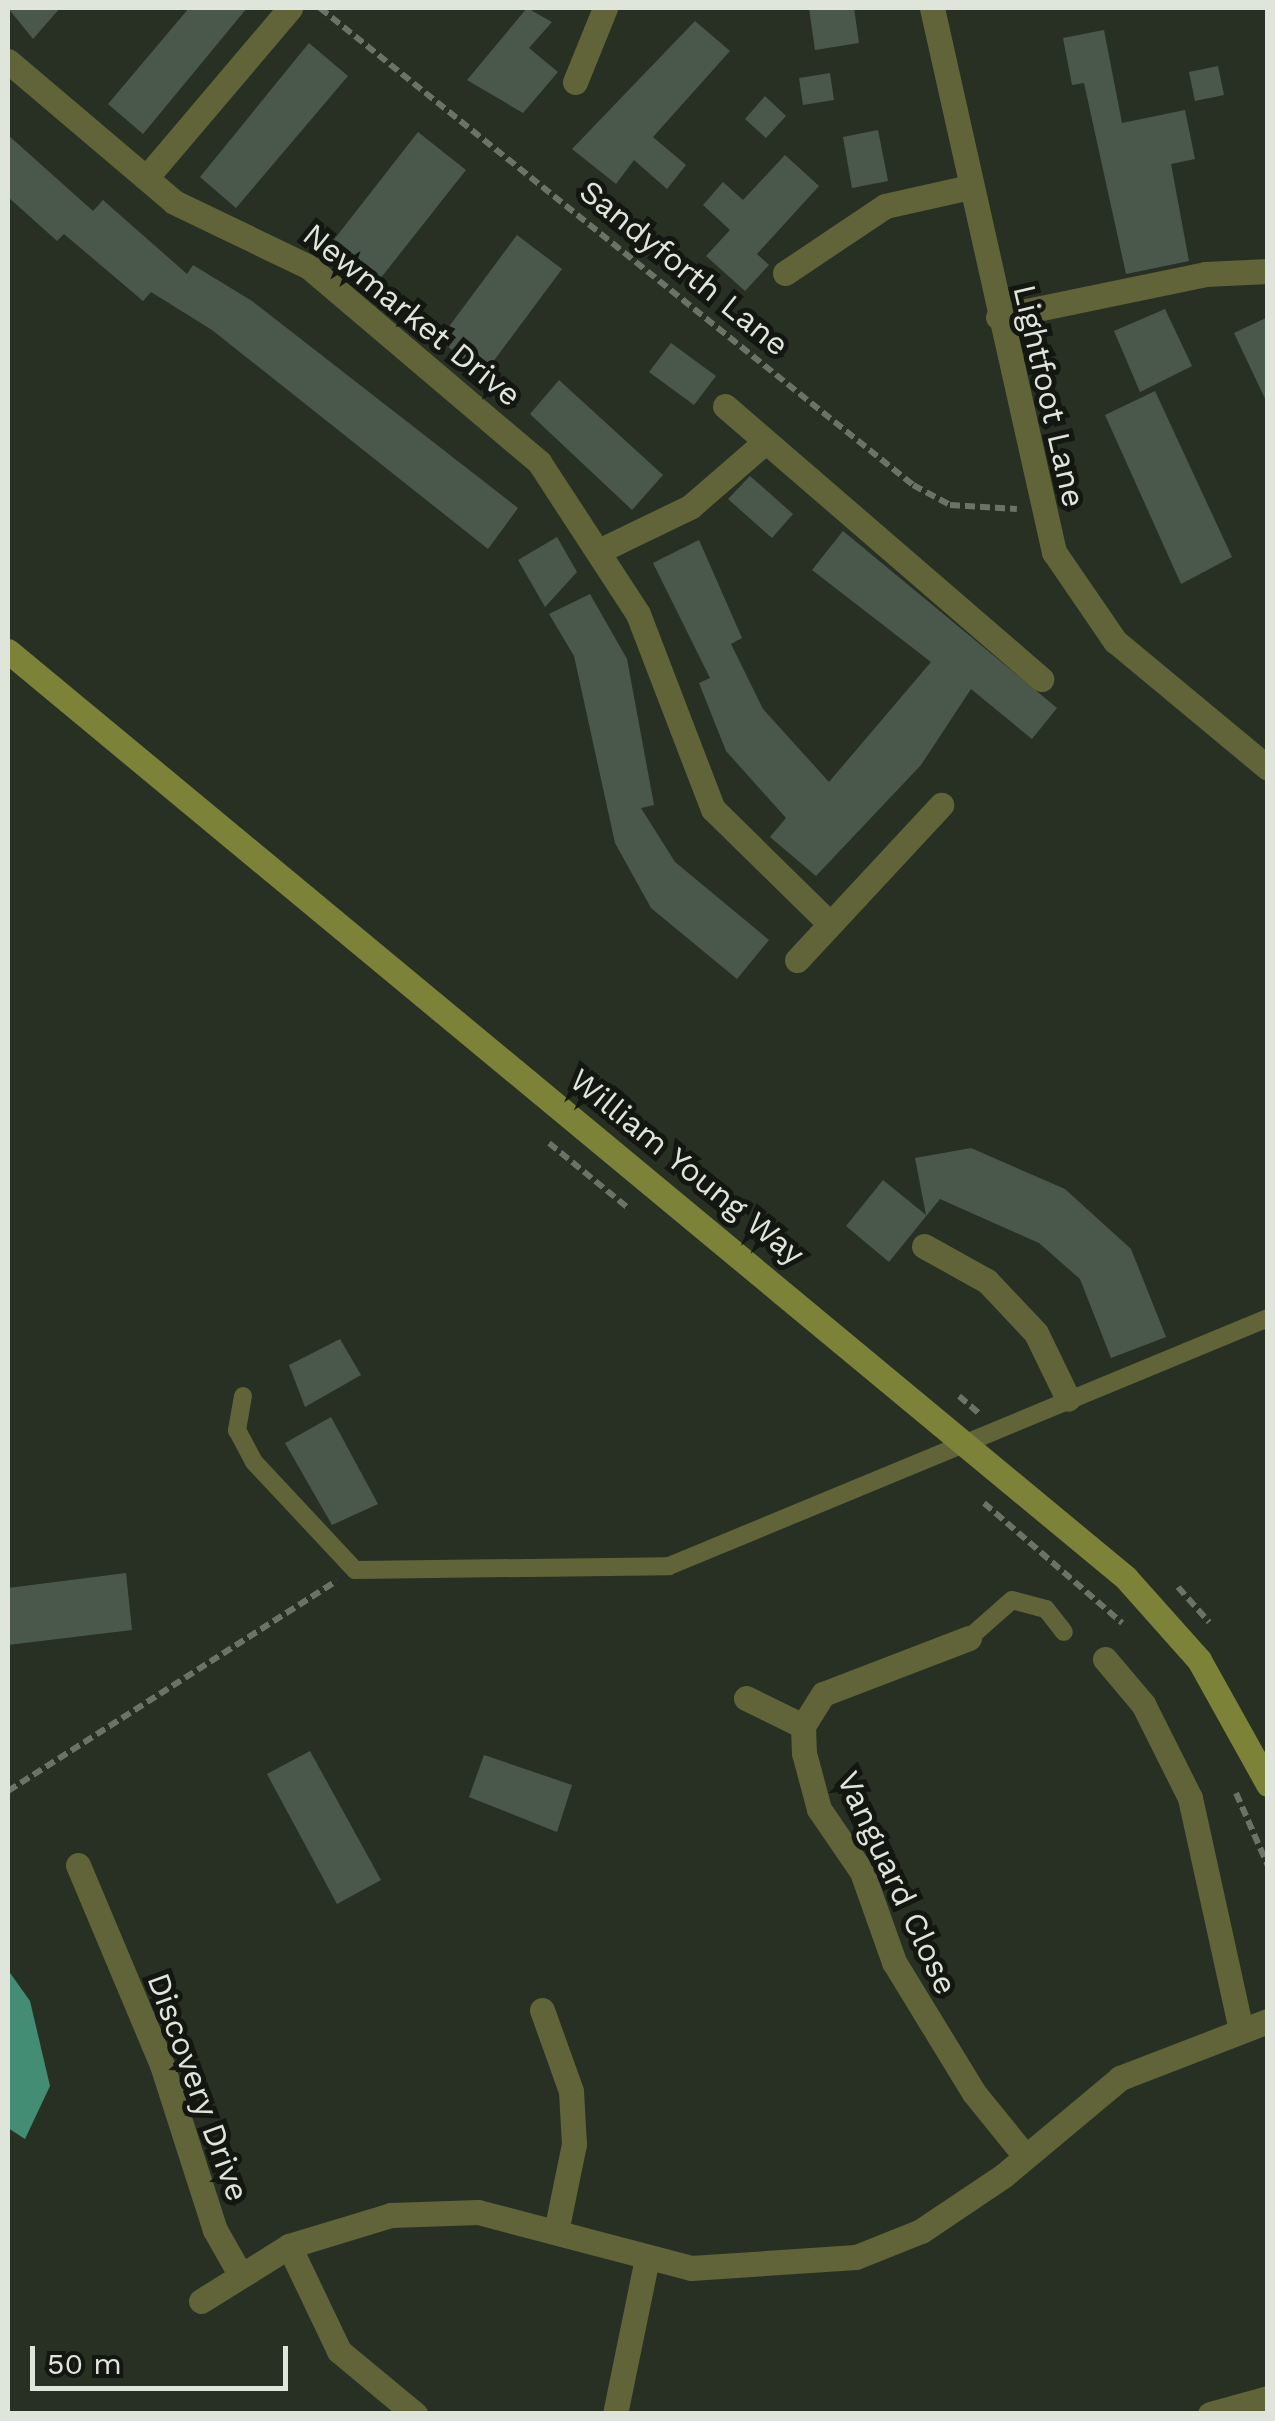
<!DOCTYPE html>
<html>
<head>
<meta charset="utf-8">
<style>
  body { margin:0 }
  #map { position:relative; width:1275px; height:2421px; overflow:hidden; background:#283023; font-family:"Work Sans",sans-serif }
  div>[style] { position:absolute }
  .water>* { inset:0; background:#448d75 }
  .building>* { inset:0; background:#4a584c }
  .path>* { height:6px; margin-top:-3px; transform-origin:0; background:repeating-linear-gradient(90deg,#6b7266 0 10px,transparent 0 15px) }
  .lane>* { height:18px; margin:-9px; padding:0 9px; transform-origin:9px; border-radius:9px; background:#606438 }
  .street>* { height:25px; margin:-12.5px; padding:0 12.5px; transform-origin:12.5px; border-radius:12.5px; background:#606438 }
  .secondary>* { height:25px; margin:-12.5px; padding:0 12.5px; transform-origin:12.5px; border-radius:12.5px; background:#7d8239 }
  span { translate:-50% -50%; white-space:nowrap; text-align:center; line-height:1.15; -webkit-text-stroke:10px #131611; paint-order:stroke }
  .street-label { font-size:32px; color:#e0e5dc }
  .frame { position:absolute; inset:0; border:10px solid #e0e5dc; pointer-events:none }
  .scale { position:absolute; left:30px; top:2346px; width:258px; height:45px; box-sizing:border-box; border:5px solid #e0e5dc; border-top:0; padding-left:12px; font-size:30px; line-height:35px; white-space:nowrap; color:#e0e5dc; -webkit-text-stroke:8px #131611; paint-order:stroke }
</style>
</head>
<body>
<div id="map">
  <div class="water">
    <i style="clip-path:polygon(8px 1970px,30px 2001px,50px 2086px,25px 2139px,8px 2128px)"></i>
  </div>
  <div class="building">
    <i style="clip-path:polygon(8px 8px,60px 8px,33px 39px)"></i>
    <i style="clip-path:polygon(189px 8px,247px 8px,143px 134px,108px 104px)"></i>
    <i style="clip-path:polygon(527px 8px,552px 22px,529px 48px,558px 72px,523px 113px,467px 80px)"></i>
    <i style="clip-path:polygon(809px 8px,854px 8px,859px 43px,815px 50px)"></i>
    <i style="clip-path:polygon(695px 21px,730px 51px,653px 137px,686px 165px,667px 189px,634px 160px,616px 184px,572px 149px)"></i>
    <i style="clip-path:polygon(1104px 30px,1122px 123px,1185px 110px,1195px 159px,1171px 164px,1189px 261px,1126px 274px,1084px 83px,1072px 85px,1063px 38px)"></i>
    <i style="clip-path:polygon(309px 43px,348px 76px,236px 208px,200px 177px)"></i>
    <i style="clip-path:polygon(1218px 66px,1224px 95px,1195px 101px,1189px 72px)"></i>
    <i style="clip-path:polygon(830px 73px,834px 100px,803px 105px,799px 78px)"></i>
    <i style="clip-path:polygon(765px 96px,786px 116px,766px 138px,745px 119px)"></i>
    <i style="clip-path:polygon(878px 130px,888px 181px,852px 188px,843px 137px)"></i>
    <i style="clip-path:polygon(418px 132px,466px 170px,376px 284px,329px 246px)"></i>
    <i style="clip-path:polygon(8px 135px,93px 211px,103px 200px,187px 274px,193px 265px,252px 301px,518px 508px,488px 549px,212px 330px,151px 292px,143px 301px,64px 234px,57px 241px,8px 197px)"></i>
    <i style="clip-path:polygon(785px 155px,819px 186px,757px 254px,769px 265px,745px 291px,706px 256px,730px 230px,703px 205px,723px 182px,743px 200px)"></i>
    <i style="clip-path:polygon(517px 235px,562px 269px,484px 374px,439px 340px)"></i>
    <i style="clip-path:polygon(1165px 309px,1192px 366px,1140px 392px,1114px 331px)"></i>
    <i style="clip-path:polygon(1268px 317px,1268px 405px,1234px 333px)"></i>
    <i style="clip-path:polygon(671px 343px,716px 376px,694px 405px,649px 372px)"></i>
    <i style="clip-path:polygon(559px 380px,663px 475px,632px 510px,530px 414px)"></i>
    <i style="clip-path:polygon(1155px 391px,1232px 557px,1181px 584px,1105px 415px)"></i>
    <i style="clip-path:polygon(750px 476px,793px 514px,772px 538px,728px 499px)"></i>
    <i style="clip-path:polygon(843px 531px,1057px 708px,1032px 739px,971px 689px,921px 765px,816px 876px,770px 837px,786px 818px,726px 751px,699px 683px,710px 678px,653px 563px,699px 540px,742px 638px,731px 644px,763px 709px,829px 782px,931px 662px,812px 570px)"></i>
    <i style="clip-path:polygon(557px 537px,577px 572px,545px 607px,518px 560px)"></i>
    <i style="clip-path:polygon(590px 594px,627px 659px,654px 805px,641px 808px,675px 862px,769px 940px,737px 979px,651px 908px,615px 843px,574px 656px,549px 614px)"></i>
    <i style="clip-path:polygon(971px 1148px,1065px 1189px,1131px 1249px,1166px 1337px,1111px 1358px,1080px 1279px,1039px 1243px,940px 1199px,889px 1262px,846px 1226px,883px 1180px,926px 1215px,915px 1158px)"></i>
    <i style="clip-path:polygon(340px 1339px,361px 1375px,305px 1407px,289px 1365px)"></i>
    <i style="clip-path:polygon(331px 1417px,378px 1504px,332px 1525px,285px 1443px)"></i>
    <i style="clip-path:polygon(126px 1573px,132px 1630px,8px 1645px,8px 1588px)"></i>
    <i style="clip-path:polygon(310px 1751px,381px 1880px,337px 1904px,267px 1774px)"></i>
    <i style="clip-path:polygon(484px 1755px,572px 1785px,557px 1832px,469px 1797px)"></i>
  </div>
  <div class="path">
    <i style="left:320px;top:8px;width:761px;rotate:38.81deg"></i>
    <i style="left:913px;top:485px;width:42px;rotate:28.4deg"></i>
    <i style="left:950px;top:505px;width:67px;rotate:3.4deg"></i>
    <i style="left:549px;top:1143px;width:102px;rotate:39.4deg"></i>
    <i style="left:959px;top:1396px;width:28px;rotate:41deg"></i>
    <i style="left:984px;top:1503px;width:183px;rotate:41deg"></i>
    <i style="left:1178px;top:1587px;width:47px;rotate:48.5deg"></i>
    <i style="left:8px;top:1791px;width:390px;rotate:-32.6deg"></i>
    <i style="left:1236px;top:1793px;width:80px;rotate:66.3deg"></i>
  </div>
  <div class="lane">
    <i style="left:243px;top:1396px;width:35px;rotate:100deg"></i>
    <i style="left:237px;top:1430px;width:36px;rotate:62deg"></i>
    <i style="left:254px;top:1462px;width:148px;rotate:46.9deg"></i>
    <i style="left:355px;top:1570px;width:314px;rotate:-0.7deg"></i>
    <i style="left:669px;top:1566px;width:648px;rotate:-22.49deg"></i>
    <i style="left:969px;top:1638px;width:57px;rotate:-41.5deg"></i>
    <i style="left:1012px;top:1600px;width:35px;rotate:15deg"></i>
    <i style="left:1046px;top:1609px;width:29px;rotate:52deg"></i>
  </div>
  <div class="street">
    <i style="left:932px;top:8px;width:558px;rotate:77.36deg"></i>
    <i style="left:1054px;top:552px;width:108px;rotate:55.6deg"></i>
    <i style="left:1115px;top:641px;width:199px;rotate:39.7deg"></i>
    <i style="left:8px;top:61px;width:218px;rotate:40.3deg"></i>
    <i style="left:174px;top:202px;width:150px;rotate:25.7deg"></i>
    <i style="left:309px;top:267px;width:302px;rotate:40.3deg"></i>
    <i style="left:539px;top:462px;width:181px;rotate:56.9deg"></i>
    <i style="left:638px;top:614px;width:209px;rotate:69deg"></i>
    <i style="left:713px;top:809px;width:164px;rotate:44.5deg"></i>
    <i style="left:575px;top:82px;width:80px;rotate:-67.9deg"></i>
    <i style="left:146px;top:178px;width:223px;rotate:-49.7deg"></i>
    <i style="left:785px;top:273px;width:120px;rotate:-33.8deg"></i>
    <i style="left:885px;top:206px;width:87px;rotate:-12.6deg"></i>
    <i style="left:998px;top:317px;width:211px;rotate:-11.7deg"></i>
    <i style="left:1205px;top:274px;width:63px;rotate:-2.7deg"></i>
    <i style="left:725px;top:406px;width:418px;rotate:40.8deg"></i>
    <i style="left:603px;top:549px;width:97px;rotate:-25.8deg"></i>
    <i style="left:690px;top:507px;width:99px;rotate:-40.9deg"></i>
    <i style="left:797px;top:960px;width:212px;rotate:-47.1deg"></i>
    <i style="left:924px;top:1246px;width:72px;rotate:29.1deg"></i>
    <i style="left:987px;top:1281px;width:71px;rotate:46.7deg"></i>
    <i style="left:1036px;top:1333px;width:73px;rotate:64.1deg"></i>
    <i style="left:969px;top:1638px;width:156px;rotate:159deg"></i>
    <i style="left:823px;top:1694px;width:38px;rotate:122deg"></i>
    <i style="left:803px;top:1726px;width:27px;rotate:88deg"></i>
    <i style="left:804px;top:1753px;width:58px;rotate:75deg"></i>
    <i style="left:819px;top:1809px;width:76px;rotate:55.7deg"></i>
    <i style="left:862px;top:1872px;width:96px;rotate:70.4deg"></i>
    <i style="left:894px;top:1962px;width:153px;rotate:58.6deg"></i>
    <i style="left:974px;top:2093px;width:81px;rotate:51deg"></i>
    <i style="left:1105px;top:1659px;width:59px;rotate:49.8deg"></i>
    <i style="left:1143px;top:1704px;width:105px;rotate:63.4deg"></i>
    <i style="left:1190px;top:1798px;width:237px;rotate:77.6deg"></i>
    <i style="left:746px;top:1698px;width:64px;rotate:26.2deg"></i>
    <i style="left:78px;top:1865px;width:217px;rotate:67.2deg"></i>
    <i style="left:162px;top:2065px;width:173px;rotate:72.2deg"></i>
    <i style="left:215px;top:2230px;width:51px;rotate:60.4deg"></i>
    <i style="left:542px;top:2010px;width:86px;rotate:70.3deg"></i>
    <i style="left:571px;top:2091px;width:53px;rotate:86.8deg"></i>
    <i style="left:574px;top:2144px;width:85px;rotate:101.6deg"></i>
    <i style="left:289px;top:2246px;width:116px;rotate:64.5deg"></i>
    <i style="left:339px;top:2351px;width:99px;rotate:39.7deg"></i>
    <i style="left:201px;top:2301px;width:104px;rotate:-32deg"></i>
    <i style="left:289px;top:2246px;width:107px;rotate:-16.9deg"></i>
    <i style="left:391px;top:2215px;width:87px;rotate:-2deg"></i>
    <i style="left:478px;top:2212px;width:220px;rotate:14.7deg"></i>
    <i style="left:691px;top:2268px;width:165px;rotate:-3.8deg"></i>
    <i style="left:856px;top:2257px;width:70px;rotate:-21.8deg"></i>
    <i style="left:921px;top:2231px;width:99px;rotate:-33.9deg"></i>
    <i style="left:1003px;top:2176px;width:153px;rotate:-39.9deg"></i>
    <i style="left:1120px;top:2078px;width:159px;rotate:-21.1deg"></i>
    <i style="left:615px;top:2414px;width:154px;rotate:-78.4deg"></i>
    <i style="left:1210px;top:2414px;width:60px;rotate:-15.4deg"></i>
  </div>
  <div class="secondary">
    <i style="left:8px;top:651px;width:1452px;rotate:39.66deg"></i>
    <i style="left:1126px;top:1578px;width:110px;rotate:48.3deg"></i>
    <i style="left:1199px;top:1660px;width:142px;rotate:60.9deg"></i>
  </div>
  <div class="street-label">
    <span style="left:684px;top:268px;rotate:39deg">Sandyforth Lane</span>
    <span style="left:412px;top:315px;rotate:39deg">Newmarket Drive</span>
    <span style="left:1049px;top:396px;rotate:77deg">Lightfoot Lane</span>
    <span style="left:687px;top:1167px;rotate:39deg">William Young Way</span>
    <span style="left:897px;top:1883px;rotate:65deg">Vanguard Close</span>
    <span style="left:198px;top:2087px;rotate:70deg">Discovery Drive</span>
  </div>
  <div class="frame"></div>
  <div class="scale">50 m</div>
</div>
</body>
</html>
